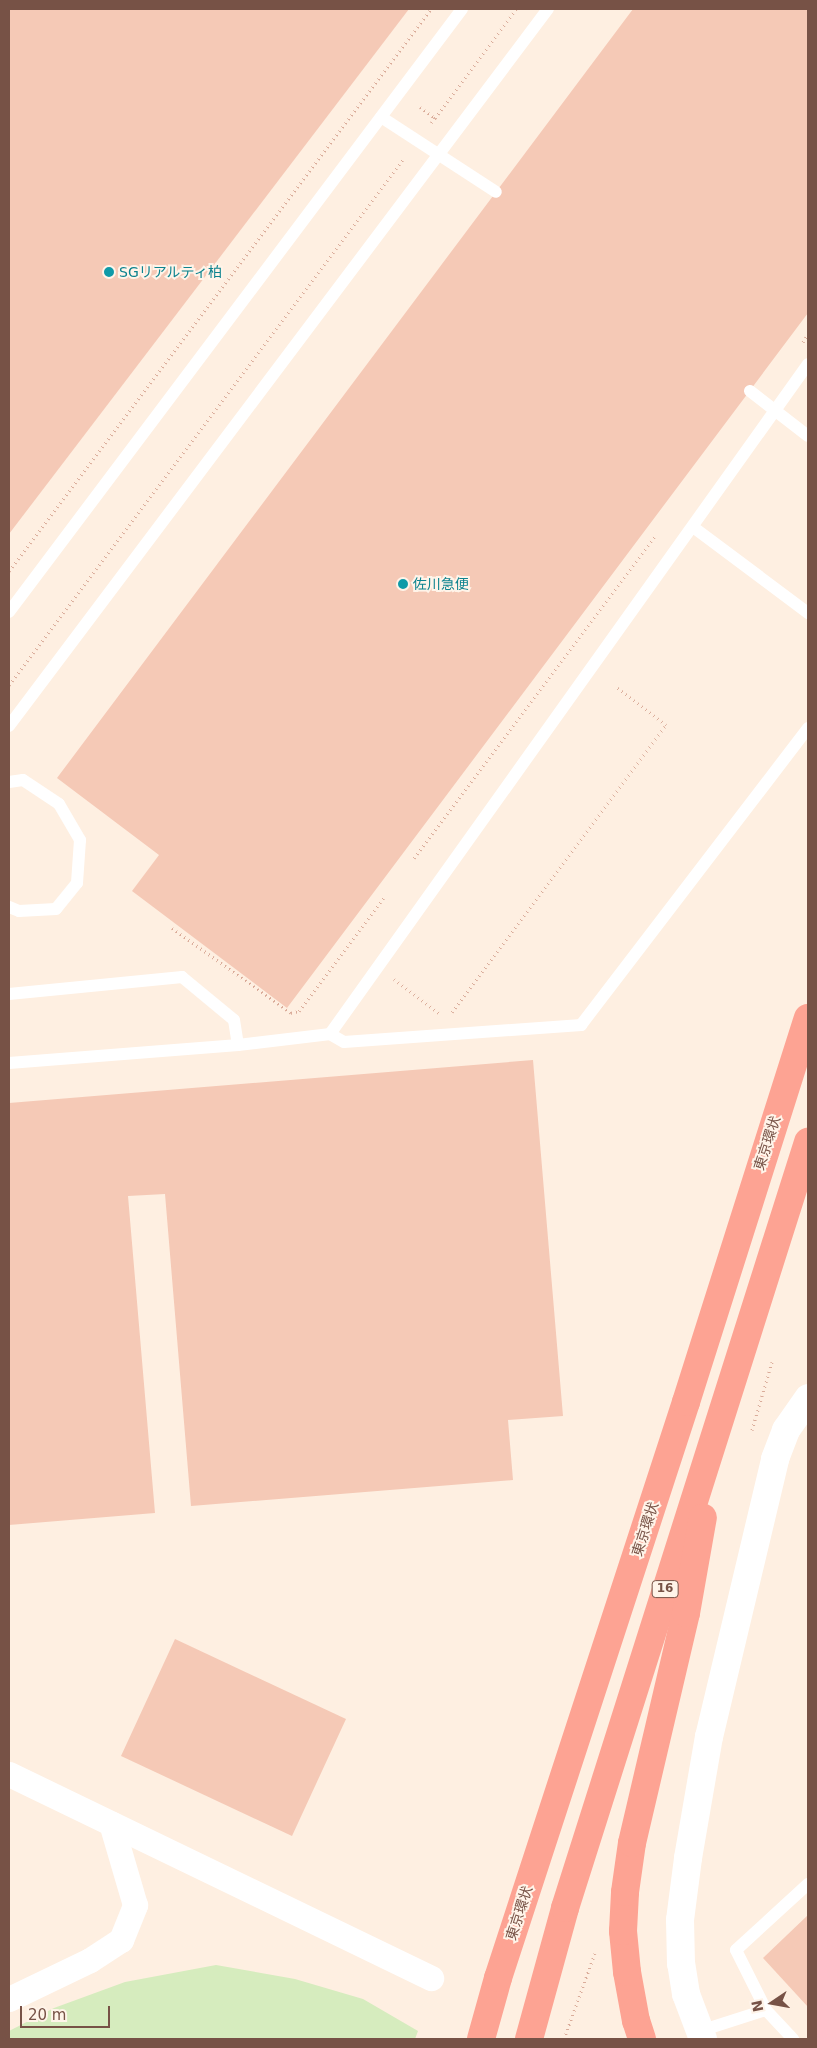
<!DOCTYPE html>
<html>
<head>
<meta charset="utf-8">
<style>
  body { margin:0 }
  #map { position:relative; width:817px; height:2048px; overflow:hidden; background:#feefe1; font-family:"DejaVu Sans","Noto Sans JP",sans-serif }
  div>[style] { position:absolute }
  .green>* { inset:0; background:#d6ecbe }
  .building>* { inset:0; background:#f5c9b6 }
  .path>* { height:3px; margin-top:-1.5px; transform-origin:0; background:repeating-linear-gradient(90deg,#daac9a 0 1px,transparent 0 5px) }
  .lane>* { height:12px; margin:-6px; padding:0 6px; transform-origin:6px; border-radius:6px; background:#fff }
  .street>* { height:25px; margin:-12.5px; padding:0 12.5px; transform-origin:12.5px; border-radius:12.5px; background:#fff }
  .secondary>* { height:28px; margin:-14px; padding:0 14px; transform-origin:14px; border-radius:14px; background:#fff }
  .highway>* { height:28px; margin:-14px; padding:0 14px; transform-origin:14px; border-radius:14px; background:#fda393 }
  .dots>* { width:14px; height:14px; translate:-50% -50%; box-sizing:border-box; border:2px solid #fff4e9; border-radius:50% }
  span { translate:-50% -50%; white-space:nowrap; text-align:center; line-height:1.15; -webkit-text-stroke:4px #fff4e9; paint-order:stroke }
  .shield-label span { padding:1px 4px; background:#fff4e9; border:1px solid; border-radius:4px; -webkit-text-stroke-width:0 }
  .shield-label { font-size:12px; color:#775246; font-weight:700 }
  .culture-label { font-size:14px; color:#0d838f }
  .left { translate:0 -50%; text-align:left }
  .street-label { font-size:14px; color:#775246 }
  .frame { position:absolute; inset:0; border:10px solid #775246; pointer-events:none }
  .north { position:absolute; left:747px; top:1978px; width:50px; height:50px; -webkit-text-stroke:4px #fff4e9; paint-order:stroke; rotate:258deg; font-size:14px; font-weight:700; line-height:20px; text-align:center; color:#775246 }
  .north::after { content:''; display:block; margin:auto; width:18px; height:22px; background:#775246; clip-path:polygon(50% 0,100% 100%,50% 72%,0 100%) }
  .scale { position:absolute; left:20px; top:2006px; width:90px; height:22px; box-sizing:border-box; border:2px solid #775246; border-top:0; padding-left:6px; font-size:15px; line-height:18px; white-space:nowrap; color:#775246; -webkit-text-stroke:4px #fff4e9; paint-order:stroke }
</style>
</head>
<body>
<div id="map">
  <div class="green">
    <i style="clip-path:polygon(216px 1965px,295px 1979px,363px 1999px,418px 2031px,415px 2039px,9px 2039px,9px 2031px,54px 2008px,125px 1982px)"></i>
  </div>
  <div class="building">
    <i style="clip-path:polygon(9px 9px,409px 9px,9px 534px)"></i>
    <i style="clip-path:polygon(633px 9px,808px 9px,808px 313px,287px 1008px,132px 891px,159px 855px,57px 778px)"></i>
    <i style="clip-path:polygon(533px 1060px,563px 1416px,508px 1420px,513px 1480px,191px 1506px,165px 1194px,128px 1196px,155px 1513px,9px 1525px,9px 1103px)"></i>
    <i style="clip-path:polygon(175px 1639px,346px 1719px,292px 1836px,121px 1756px)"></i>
    <i style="clip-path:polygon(808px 1915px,808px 2007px,763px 1958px)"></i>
  </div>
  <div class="path">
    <i style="left:420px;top:107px;width:19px;rotate:36deg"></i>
    <i style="left:435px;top:118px;width:6px;rotate:129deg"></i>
    <i style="left:435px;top:118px;width:136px;rotate:-53.4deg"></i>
    <i style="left:803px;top:342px;width:9px;rotate:-58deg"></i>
    <i style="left:9px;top:571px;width:703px;rotate:-53.1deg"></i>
    <i style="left:9px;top:685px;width:659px;rotate:-53.15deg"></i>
    <i style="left:414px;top:858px;width:402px;rotate:-53.2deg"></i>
    <i style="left:172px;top:928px;width:146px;rotate:35.5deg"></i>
    <i style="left:291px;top:1013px;width:8px;rotate:-14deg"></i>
    <i style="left:299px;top:1011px;width:144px;rotate:-53.2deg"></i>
    <i style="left:394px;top:979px;width:56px;rotate:37.1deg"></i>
    <i style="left:452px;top:1012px;width:358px;rotate:-53.3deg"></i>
    <i style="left:666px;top:725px;width:64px;rotate:-142.6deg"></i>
    <i style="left:752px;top:1430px;width:71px;rotate:-73.6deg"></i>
    <i style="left:564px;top:2039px;width:91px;rotate:-70.2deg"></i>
  </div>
  <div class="lane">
    <i style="left:381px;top:117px;width:137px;rotate:33.1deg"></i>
    <i style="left:750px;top:391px;width:73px;rotate:37.8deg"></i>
    <i style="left:693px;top:527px;width:144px;rotate:36.8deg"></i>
    <i style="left:9px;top:612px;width:754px;rotate:-53.08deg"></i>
    <i style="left:9px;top:726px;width:897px;rotate:-53.07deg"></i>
    <i style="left:9px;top:782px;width:14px;rotate:-8deg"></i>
    <i style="left:23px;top:780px;width:43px;rotate:33.7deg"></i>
    <i style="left:59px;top:804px;width:42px;rotate:59.7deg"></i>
    <i style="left:80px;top:840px;width:43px;rotate:94deg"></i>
    <i style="left:77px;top:883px;width:33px;rotate:129deg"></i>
    <i style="left:56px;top:909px;width:37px;rotate:177deg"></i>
    <i style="left:19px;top:911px;width:11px;rotate:-158deg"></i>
    <i style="left:9px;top:994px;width:174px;rotate:-5.6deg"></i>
    <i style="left:182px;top:977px;width:67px;rotate:39.6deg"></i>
    <i style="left:234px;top:1020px;width:25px;rotate:81deg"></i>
    <i style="left:330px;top:1034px;width:16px;rotate:30deg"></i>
    <i style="left:344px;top:1042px;width:238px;rotate:-4.1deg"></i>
    <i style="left:581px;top:1025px;width:374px;rotate:-52.6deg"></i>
    <i style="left:9px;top:1063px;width:230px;rotate:-4.5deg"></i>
    <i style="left:238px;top:1045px;width:93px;rotate:-6.8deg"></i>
    <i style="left:330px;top:1034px;width:823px;rotate:-54.49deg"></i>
    <i style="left:766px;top:2010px;width:67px;rotate:-116.6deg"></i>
    <i style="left:736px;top:1950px;width:98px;rotate:-42.5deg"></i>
    <i style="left:700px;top:2031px;width:69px;rotate:-17.7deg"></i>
    <i style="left:766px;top:2010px;width:40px;rotate:47deg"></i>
  </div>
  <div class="street">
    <i style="left:9px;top:1774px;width:469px;rotate:25.8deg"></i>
    <i style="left:9px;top:1999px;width:90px;rotate:-25.7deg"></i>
    <i style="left:90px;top:1960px;width:37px;rotate:-33deg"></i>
    <i style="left:121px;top:1940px;width:38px;rotate:-68deg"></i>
    <i style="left:135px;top:1905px;width:85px;rotate:-106.3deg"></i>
  </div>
  <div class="secondary">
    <i style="left:703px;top:2039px;width:48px;rotate:-110.7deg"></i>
    <i style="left:686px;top:1994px;width:30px;rotate:-99deg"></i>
    <i style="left:681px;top:1964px;width:44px;rotate:-91.3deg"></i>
    <i style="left:680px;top:1920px;width:63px;rotate:-82.6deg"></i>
    <i style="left:688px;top:1858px;width:123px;rotate:-80.2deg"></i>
    <i style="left:709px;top:1737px;width:286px;rotate:-76.6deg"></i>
    <i style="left:775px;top:1459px;width:31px;rotate:-69deg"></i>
    <i style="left:786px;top:1430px;width:39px;rotate:-55deg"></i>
  </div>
  <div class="highway">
    <i style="left:481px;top:2039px;width:63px;rotate:-74.4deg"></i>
    <i style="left:498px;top:1978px;width:606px;rotate:-71.92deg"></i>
    <i style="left:686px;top:1402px;width:403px;rotate:-72.4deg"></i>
    <i style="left:529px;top:2039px;width:136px;rotate:-74.6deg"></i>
    <i style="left:565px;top:1908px;width:804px;rotate:-72.4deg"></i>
    <i style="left:642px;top:2039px;width:19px;rotate:-108deg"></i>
    <i style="left:636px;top:2021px;width:50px;rotate:-100.4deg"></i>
    <i style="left:627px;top:1972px;width:41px;rotate:-95.6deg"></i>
    <i style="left:623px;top:1931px;width:39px;rotate:-87deg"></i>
    <i style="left:625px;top:1892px;width:49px;rotate:-81.9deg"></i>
    <i style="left:632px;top:1843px;width:236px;rotate:-76.8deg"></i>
    <i style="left:686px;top:1613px;width:97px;rotate:-80deg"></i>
  </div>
  <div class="dots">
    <i style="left:109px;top:272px;background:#0f9aa8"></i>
    <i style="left:403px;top:584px;background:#0f9aa8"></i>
  </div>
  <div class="shield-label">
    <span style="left:665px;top:1589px">16</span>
  </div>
  <div class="culture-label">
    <span class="left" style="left:119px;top:272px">SGリアルティ柏</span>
    <span class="left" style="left:413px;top:584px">佐川急便</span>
  </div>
  <div class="street-label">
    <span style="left:767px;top:1143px;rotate:-72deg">東京環状</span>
    <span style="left:645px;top:1529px;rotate:-72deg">東京環状</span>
    <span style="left:519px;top:1913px;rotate:-72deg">東京環状</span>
  </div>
  <div class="frame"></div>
  <div class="north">N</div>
  <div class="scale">20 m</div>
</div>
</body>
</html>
